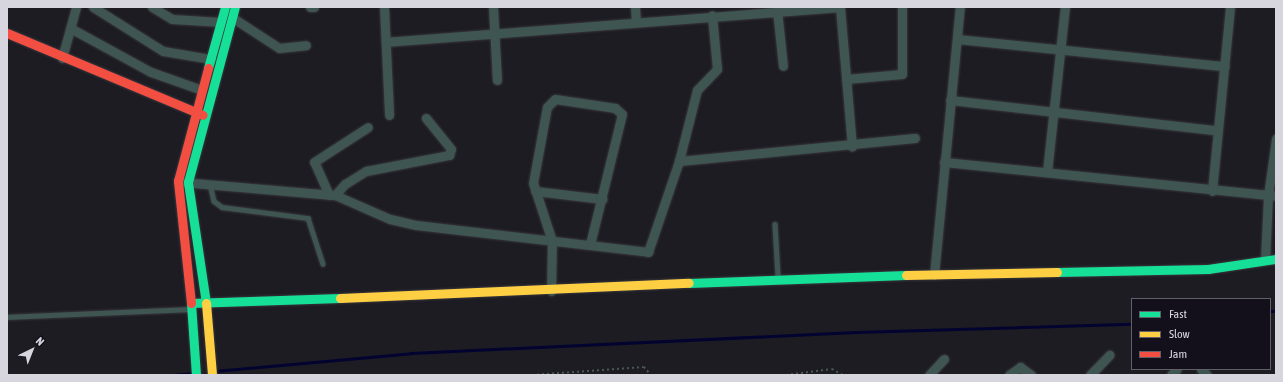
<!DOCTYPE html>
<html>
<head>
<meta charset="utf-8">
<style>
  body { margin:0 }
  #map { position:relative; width:1283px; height:382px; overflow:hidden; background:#1d1c23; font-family:"Asap Condensed",sans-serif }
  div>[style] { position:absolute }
  .stream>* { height:3px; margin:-1.5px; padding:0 1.5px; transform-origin:1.5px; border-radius:1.5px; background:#030330 }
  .path>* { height:1.5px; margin-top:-0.75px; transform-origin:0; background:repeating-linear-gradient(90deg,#475755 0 2px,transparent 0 5px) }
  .roads { filter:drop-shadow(0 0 1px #38373c) drop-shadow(0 0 1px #38373c) }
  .lane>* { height:4.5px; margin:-2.25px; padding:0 2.25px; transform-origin:2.25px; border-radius:2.25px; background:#3e5552 }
  .street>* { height:9px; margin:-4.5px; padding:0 4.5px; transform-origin:4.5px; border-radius:4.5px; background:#3e5552 }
  .fast>* { height:9px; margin:-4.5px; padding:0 4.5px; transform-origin:4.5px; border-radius:4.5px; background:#16e098 }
  .slow>* { height:9px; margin:-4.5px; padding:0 4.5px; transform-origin:4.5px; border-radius:4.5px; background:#ffcf43 }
  .jam>* { height:9px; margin:-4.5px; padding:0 4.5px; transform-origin:4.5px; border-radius:4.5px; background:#f24e42 }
  span { translate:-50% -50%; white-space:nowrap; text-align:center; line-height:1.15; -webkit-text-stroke:3.5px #13101c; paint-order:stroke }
  .frame { position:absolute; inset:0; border:8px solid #d7d6df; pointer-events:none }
  .legend { position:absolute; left:1131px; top:298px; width:140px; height:72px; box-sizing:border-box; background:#13101c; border:1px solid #615f6a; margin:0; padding:5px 7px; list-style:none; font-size:12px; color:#d7d6df }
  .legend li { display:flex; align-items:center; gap:8px; height:20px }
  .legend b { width:20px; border:1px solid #615f6a }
  .north { position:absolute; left:12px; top:330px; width:40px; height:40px; -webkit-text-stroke:3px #13101c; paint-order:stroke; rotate:43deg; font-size:11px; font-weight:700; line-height:16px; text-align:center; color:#d7d6df }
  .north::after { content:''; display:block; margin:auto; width:14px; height:18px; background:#d7d6df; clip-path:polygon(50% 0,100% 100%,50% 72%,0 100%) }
</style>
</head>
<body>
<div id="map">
  <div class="stream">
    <i style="left:1270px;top:311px;width:6px"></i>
    <i style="left:215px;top:371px;width:197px;rotate:-5.2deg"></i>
    <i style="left:411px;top:353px;width:445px;rotate:-2.7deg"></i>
    <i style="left:856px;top:332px;width:276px;rotate:-1.7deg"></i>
    <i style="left:173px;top:375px;width:19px;rotate:-6deg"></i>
  </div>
  <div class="path">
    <i style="left:532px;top:375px;width:112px;rotate:-4.1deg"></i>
    <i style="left:644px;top:367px;width:11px;rotate:49deg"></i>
    <i style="left:786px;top:375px;width:46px;rotate:-7.4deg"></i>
    <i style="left:832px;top:369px;width:13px;rotate:29deg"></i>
  </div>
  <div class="roads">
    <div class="lane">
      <i style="left:210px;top:184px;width:17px;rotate:77deg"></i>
      <i style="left:214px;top:201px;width:10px;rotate:37deg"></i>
      <i style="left:222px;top:207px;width:87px;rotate:7.3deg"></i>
      <i style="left:308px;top:218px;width:48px;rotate:71.9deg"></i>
      <i style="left:775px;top:224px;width:52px;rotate:86.7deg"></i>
      <i style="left:7px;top:317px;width:182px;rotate:-2.5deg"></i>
    </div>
    <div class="street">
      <i style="left:93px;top:7px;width:83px;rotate:32.2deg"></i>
      <i style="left:163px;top:51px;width:49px;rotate:9.5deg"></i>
      <i style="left:152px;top:7px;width:23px;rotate:31deg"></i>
      <i style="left:172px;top:19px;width:49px;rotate:3.5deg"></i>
      <i style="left:310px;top:7px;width:4px"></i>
      <i style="left:384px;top:7px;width:108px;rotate:87.3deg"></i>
      <i style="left:493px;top:7px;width:73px;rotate:86.9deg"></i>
      <i style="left:635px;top:7px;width:13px;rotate:86deg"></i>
      <i style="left:840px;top:7px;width:140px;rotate:85.1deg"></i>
      <i style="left:777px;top:10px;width:56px;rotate:83.9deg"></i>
      <i style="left:233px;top:18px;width:55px;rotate:33.1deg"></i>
      <i style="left:279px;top:48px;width:27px;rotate:-6deg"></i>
      <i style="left:72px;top:29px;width:90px;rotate:28.6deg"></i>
      <i style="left:151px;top:72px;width:54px;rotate:19.4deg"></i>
      <i style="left:957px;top:39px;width:269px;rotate:5.8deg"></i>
      <i style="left:386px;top:42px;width:455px;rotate:-4.4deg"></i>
      <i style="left:62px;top:58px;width:53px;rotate:-74.6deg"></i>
      <i style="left:846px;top:79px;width:56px;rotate:-5.1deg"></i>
      <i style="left:902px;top:74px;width:67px;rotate:-90deg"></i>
      <i style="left:950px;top:100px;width:267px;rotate:6.5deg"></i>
      <i style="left:679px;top:161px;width:237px;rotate:-5.6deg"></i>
      <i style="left:944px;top:162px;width:334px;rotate:5.8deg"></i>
      <i style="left:1047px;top:172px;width:166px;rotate:-83.8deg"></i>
      <i style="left:182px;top:182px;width:154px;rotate:4.9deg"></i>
      <i style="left:335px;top:195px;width:60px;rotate:23.6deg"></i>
      <i style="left:390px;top:219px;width:27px;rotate:13deg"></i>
      <i style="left:416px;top:225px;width:234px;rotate:6.6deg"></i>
      <i style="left:648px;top:252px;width:96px;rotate:-71.2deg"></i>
      <i style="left:679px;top:161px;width:73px;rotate:-75.8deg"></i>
      <i style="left:697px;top:90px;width:29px;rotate:-46deg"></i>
      <i style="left:717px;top:69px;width:54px;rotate:-95.3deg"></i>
      <i style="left:535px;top:191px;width:68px;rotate:6.7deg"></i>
      <i style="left:1212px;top:191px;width:185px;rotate:-84.4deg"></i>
      <i style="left:329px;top:195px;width:36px;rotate:-114deg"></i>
      <i style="left:314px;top:162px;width:64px;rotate:-32.9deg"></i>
      <i style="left:335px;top:195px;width:15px;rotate:-48deg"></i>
      <i style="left:345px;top:184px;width:25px;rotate:-32deg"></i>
      <i style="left:366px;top:171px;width:85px;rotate:-10.9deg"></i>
      <i style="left:449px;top:155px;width:6px;rotate:-72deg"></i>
      <i style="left:451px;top:149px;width:40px;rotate:-129deg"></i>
      <i style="left:1265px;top:260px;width:64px;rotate:-87.3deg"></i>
      <i style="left:1268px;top:196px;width:58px;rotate:-82deg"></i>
      <i style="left:934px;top:275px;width:269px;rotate:-84.5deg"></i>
      <i style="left:551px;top:291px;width:50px;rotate:-88.9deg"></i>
      <i style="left:552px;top:241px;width:61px;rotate:-108.1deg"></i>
      <i style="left:533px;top:183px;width:77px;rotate:-79.6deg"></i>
      <i style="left:547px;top:107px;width:11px;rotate:-45deg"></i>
      <i style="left:555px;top:99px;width:61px;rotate:8.5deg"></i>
      <i style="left:615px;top:108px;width:9px;rotate:41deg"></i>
      <i style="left:622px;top:114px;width:134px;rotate:103.8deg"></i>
      <i style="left:1201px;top:369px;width:8px;rotate:45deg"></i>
      <i style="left:929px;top:375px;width:22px;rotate:-47deg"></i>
      <i style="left:1009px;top:375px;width:14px;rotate:-36deg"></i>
      <i style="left:1020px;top:367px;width:14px;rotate:36deg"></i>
      <i style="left:1090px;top:375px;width:28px;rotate:-46deg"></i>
      <i style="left:1171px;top:375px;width:8px;rotate:-45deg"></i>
    </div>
    <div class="fast">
      <i style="left:208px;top:68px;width:63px;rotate:-74.4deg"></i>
      <i style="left:1057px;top:272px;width:151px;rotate:-1.1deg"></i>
      <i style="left:1208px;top:269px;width:69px;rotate:-8.4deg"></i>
      <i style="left:689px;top:283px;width:217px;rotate:-2.1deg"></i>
      <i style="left:206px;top:303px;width:122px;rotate:-98.5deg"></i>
      <i style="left:188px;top:182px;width:181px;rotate:-75deg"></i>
      <i style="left:196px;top:375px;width:72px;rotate:-94deg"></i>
      <i style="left:191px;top:303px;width:149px;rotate:-1.9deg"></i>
    </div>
    <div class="slow">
      <i style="left:906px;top:275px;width:151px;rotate:-1.1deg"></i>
      <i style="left:340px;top:298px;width:349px;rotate:-2.5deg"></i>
      <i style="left:206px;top:303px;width:72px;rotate:85.2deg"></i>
    </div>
    <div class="jam">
      <i style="left:7px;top:33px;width:212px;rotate:22.7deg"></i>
      <i style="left:191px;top:303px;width:123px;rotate:-96.1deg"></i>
      <i style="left:178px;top:181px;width:117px;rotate:-75.1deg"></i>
    </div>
  </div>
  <div class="frame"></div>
  <ul class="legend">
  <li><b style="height:5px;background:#16e098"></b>Fast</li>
  <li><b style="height:5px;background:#ffcf43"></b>Slow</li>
  <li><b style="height:5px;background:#f24e42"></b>Jam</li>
  </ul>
  <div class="north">N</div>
</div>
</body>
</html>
